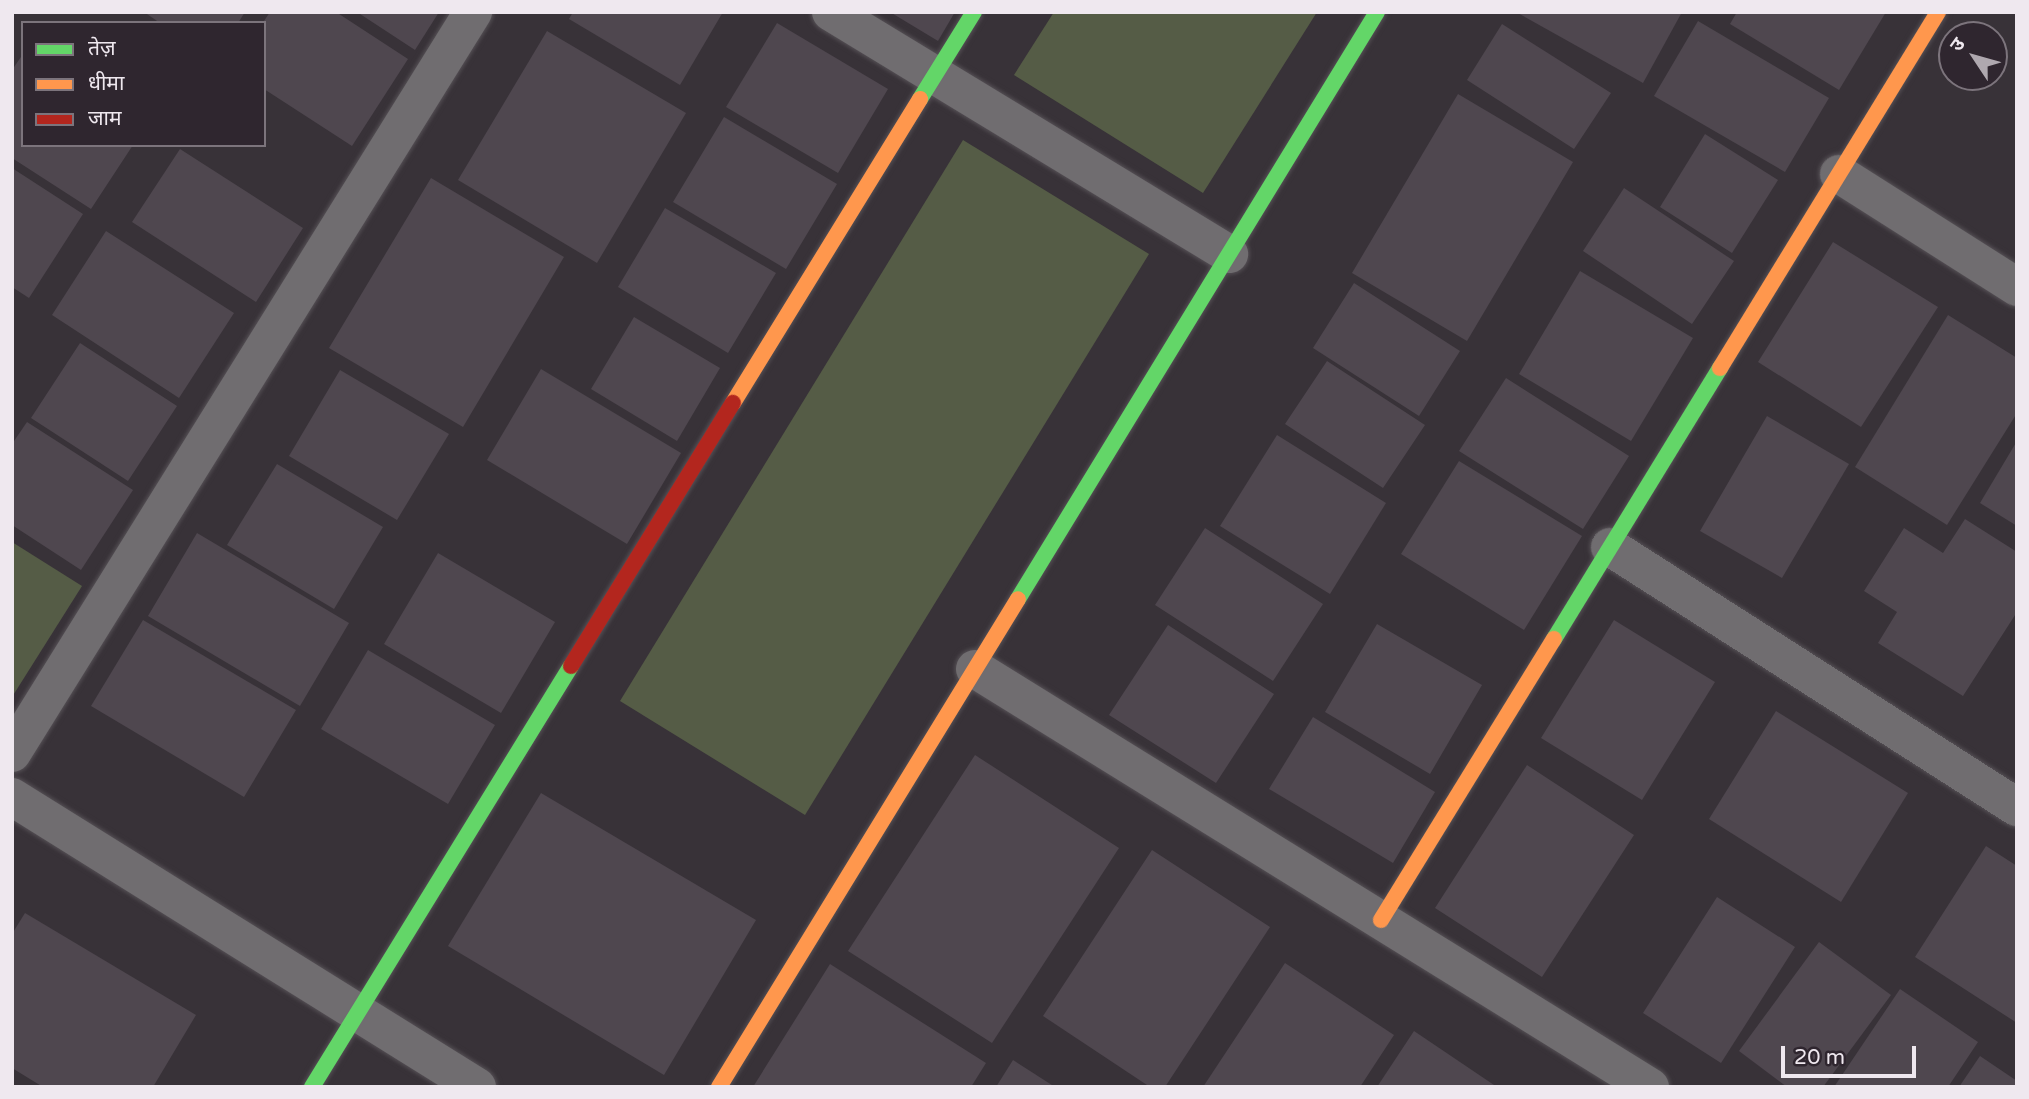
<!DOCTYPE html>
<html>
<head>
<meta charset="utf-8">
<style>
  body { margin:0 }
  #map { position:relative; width:2029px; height:1099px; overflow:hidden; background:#383238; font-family:"Varela Round","Noto Sans Devanagari",sans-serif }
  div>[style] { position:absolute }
  .green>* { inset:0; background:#555c46 }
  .building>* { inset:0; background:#4f474f }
  .roads { filter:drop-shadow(0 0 2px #555055) drop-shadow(0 0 2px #555055) }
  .street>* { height:38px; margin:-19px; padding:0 19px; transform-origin:19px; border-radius:19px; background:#706d70 }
  .fast>* { height:16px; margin:-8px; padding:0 8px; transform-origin:8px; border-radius:8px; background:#63d668 }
  .slow>* { height:16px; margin:-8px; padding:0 8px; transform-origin:8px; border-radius:8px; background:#ff974d }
  .jam>* { height:16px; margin:-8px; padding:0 8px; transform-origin:8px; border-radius:8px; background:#b3261e }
  span { translate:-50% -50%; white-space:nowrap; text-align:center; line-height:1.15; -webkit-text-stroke:6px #2f262f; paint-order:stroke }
  .frame { position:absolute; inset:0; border:14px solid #efe8ef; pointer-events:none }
  .legend { position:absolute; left:21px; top:21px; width:245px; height:126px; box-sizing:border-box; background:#2f262f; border:2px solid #7c747c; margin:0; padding:9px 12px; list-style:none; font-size:21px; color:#efe8ef }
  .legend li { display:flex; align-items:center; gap:14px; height:35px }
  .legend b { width:35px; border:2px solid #7c747c }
  .north { position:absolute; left:1938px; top:21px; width:70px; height:70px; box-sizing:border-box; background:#2f262f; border:2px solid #7c747c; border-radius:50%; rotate:306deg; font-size:19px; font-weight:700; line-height:28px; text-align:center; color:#efe8ef }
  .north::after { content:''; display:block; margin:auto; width:24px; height:32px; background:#afa8af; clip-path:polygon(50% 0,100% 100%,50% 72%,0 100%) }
  .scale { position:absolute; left:1781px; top:1046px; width:135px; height:32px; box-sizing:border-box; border:4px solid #efe8ef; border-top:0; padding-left:9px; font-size:21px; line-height:24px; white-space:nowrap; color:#efe8ef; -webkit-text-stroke:5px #2f262f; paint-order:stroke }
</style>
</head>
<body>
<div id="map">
  <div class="green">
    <i style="clip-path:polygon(1054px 12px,1317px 12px,1203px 193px,1014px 75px)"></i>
    <i style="clip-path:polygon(963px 140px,1149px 254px,805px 815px,620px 701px)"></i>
    <i style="clip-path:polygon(12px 542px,82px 586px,12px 697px)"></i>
  </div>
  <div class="building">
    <i style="clip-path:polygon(144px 12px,245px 12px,238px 23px,160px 23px)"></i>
    <i style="clip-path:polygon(270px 12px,336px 12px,408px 59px,352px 146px,264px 89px,264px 21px)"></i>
    <i style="clip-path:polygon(357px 12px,439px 12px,415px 50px)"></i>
    <i style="clip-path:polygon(573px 12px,723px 12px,680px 85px,569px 19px)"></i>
    <i style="clip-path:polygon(890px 12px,955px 12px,938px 41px)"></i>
    <i style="clip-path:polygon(1516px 12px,1682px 12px,1643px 83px)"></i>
    <i style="clip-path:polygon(1737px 12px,1886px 12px,1839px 90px,1730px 24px)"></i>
    <i style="clip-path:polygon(1698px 21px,1829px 98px,1785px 172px,1654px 96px)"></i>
    <i style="clip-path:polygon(777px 23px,888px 89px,838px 173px,726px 107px)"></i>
    <i style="clip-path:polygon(1502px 24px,1611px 93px,1574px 149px,1467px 80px)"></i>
    <i style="clip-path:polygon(547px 31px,686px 113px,597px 263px,458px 180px)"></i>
    <i style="clip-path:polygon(23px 54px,23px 145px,133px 145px,91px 209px,12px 158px,12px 70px)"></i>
    <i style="clip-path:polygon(1458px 94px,1573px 162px,1467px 341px,1352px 273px)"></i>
    <i style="clip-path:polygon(724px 117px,837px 184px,786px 269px,673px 202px)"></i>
    <i style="clip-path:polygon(1705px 134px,1778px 180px,1732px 253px,1660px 207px)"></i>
    <i style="clip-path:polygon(180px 149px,303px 228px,256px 302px,132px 222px)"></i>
    <i style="clip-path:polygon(12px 168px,83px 214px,29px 298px,12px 287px)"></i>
    <i style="clip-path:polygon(431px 178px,564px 257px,463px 427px,329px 348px)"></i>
    <i style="clip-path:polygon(1624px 188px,1734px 261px,1692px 324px,1583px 251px)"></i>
    <i style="clip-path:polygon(665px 208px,776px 273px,728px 353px,618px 287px)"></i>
    <i style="clip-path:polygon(106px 231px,234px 313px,179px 398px,52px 315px)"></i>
    <i style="clip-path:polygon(1833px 242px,1938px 307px,1861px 427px,1758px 362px)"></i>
    <i style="clip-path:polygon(1580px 271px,1693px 338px,1631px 441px,1519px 374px)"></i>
    <i style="clip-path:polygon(1354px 283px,1460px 351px,1419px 416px,1313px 348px)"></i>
    <i style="clip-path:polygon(1948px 315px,2017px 358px,2017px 413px,1947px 525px,1855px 467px)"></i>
    <i style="clip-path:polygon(634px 317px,720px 368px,677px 441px,591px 389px)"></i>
    <i style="clip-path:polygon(80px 343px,177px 406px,128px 481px,31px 418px)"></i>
    <i style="clip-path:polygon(1327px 361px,1425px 425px,1383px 488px,1285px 424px)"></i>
    <i style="clip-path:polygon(541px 369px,681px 453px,627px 544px,487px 460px)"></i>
    <i style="clip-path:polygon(340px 370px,449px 434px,397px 520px,289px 456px)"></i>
    <i style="clip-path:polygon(1506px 378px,1629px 456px,1583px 529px,1459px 451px)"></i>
    <i style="clip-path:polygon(1767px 416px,1849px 464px,1782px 578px,1700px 531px)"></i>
    <i style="clip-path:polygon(27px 422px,133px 490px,81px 570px,12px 525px,12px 444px)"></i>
    <i style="clip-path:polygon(1277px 435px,1386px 503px,1330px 594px,1220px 526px)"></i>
    <i style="clip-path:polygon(2017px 441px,2017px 526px,1980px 503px)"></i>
    <i style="clip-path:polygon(1459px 461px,1582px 536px,1524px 630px,1401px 554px)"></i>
    <i style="clip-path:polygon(277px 464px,383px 527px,334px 609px,227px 545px)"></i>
    <i style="clip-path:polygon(1965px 519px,2017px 552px,2017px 612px,1963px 696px,1878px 643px,1897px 612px,1864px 591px,1904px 528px,1943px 553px)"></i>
    <i style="clip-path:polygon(1205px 528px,1323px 604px,1273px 681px,1155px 605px)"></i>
    <i style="clip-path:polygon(197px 533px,349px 623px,300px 706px,148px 616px)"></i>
    <i style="clip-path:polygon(438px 553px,555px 622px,501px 713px,384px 644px)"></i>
    <i style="clip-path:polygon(143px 620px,296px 710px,244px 797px,91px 706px)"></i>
    <i style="clip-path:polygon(1614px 620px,1715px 682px,1642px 800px,1541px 738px)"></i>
    <i style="clip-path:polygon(1377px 624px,1482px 685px,1430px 774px,1325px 712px)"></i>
    <i style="clip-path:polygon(1168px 625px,1274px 694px,1216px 783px,1109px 715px)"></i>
    <i style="clip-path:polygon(368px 650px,495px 725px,448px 804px,321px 729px)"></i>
    <i style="clip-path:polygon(1776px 711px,1908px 793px,1841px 902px,1709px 819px)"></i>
    <i style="clip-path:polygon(1313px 717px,1435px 792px,1393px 863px,1269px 789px)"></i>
    <i style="clip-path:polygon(975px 755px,1119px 848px,992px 1043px,848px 951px)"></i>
    <i style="clip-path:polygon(1527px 765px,1634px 835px,1542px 977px,1435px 908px)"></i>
    <i style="clip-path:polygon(541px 793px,756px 920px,664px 1075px,448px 946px)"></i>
    <i style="clip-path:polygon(1986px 846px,2017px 866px,2017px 1023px,1915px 957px)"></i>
    <i style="clip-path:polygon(1152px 850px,1270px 927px,1165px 1087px,1150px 1087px,1043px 1016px)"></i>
    <i style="clip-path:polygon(1717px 897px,1795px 947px,1721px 1063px,1643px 1013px)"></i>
    <i style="clip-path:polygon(25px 913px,196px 1015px,153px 1087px,43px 1087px,12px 1068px,12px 934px)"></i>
    <i style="clip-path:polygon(1819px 942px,1891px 995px,1823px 1087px,1787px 1087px,1739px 1051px)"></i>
    <i style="clip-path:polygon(1285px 963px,1394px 1035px,1360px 1087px,1203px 1087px)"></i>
    <i style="clip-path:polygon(830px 964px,986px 1063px,971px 1087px,753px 1087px)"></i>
    <i style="clip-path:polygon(1900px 989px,1978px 1042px,1948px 1087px,1834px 1087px)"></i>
    <i style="clip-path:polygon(1414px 1031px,1497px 1087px,1377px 1087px)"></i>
    <i style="clip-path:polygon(1980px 1056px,2017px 1081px,2017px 1087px,1959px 1087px)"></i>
    <i style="clip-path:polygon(1013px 1060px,1055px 1087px,996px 1087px)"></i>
  </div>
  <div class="roads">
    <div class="street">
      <i style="left:831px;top:12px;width:466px;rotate:31.3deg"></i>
      <i style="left:1839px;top:174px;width:211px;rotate:32.4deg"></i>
      <i style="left:1610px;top:547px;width:483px;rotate:32.6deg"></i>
      <i style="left:975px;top:669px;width:794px;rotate:31.77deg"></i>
      <i style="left:12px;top:753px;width:873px;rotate:-58.11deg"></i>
      <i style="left:12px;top:797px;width:548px;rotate:31.95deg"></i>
    </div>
    <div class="fast">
      <i style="left:920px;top:99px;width:102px;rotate:-58.2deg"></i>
      <i style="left:1018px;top:599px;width:688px;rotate:-58.55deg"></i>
      <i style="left:1554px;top:639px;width:318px;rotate:-58.5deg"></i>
      <i style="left:312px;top:1087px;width:494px;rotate:-58.4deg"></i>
    </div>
    <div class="slow">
      <i style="left:1720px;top:368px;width:417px;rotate:-58.5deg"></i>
      <i style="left:733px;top:403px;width:357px;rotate:-58.4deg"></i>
      <i style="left:1381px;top:920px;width:330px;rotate:-58.4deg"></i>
      <i style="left:719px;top:1087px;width:572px;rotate:-58.5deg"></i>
    </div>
    <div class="jam">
      <i style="left:571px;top:666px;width:309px;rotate:-58.4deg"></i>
    </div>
  </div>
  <div class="frame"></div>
  <ul class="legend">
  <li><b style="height:9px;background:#63d668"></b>तेज़</li>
  <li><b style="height:9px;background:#ff974d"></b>धीमा</li>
  <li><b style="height:9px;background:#b3261e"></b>जाम</li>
  </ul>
  <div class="north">उ</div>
  <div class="scale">20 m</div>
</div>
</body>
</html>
